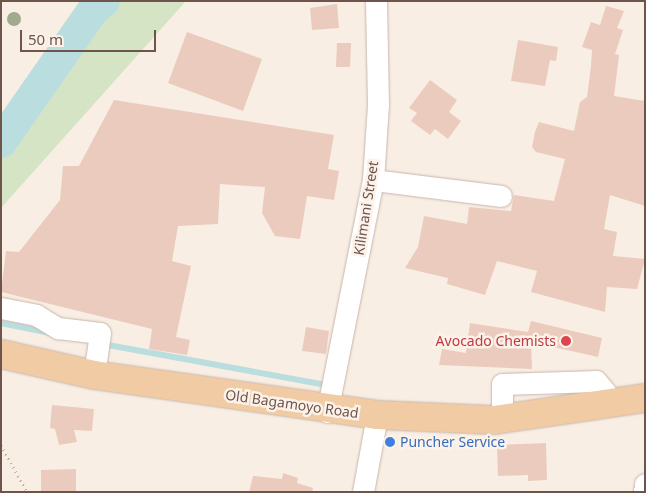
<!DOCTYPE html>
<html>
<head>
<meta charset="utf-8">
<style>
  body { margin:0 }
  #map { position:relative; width:646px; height:493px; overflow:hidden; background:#f9eee3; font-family:"Noto Sans",sans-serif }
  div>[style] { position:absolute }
  .green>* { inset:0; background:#d4e4c4 }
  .stream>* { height:5.5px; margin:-2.75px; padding:0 2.75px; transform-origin:2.75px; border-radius:2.75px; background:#badedf }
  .river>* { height:32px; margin:-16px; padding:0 16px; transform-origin:16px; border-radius:16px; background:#badedf }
  .building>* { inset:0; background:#ebcbbe }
  .path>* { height:3px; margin-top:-1.5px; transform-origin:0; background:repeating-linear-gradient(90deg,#cfafa2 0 1px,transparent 0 5px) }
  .roads { filter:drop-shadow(0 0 1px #c8b5ab) drop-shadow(0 0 1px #c8b5ab) }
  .minor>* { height:21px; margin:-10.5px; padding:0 10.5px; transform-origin:10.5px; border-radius:10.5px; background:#fff }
  .major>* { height:28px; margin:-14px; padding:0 14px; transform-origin:14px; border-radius:14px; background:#f0cba3 }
  .trees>* { width:14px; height:14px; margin:-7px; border-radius:50%; background:#a0aa8d }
  .dots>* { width:14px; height:14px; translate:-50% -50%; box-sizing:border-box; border:2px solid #fcf2e9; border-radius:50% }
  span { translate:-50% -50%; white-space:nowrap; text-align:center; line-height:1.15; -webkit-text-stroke:5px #fcf2e9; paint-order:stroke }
  .street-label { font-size:14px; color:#6d554c }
  .health-label { font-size:14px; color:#be3a42 }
  .right { translate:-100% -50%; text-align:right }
  .shop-label { font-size:14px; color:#366cbe }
  .left { translate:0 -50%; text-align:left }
  .frame { position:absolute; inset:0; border:2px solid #6d554c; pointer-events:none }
  .scale { position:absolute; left:20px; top:30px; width:136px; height:22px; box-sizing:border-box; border:2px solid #6d554c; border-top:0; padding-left:6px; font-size:15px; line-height:18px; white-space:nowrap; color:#6d554c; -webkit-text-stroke:4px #fcf2e9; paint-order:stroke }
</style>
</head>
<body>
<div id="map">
  <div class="green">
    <i style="clip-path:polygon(92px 1px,186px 1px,1px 208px,1px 116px)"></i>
  </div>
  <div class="stream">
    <i style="left:1px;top:323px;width:50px;rotate:11.5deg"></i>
    <i style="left:103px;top:344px;width:221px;rotate:10.4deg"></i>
  </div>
  <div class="river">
    <i style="left:1px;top:142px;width:161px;rotate:-55.1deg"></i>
    <i style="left:93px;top:10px;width:14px;rotate:-39deg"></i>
  </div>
  <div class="building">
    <i style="clip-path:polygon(337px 4px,339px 28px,312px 30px,310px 8px)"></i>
    <i style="clip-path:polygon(606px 6px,624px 11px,617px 28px,623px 30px,615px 54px,619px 55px,614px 96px,645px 101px,645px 206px,610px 195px,604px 229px,617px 232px,613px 256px,645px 259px,637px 289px,607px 287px,605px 312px,531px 292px,537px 271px,497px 261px,485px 295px,447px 284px,448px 278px,405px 268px,418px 247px,424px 216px,467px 224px,469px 207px,511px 211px,514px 195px,554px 201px,565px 159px,536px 152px,532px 147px,535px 132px,539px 122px,574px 131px,580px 102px,587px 97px,591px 66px,592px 50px,582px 47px,591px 22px,600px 25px)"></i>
    <i style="clip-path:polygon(187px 32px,262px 59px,243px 111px,168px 83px)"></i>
    <i style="clip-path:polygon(518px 40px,558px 47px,556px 61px,550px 60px,545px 86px,511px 81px)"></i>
    <i style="clip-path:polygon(337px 43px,351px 43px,350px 67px,336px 67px)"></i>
    <i style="clip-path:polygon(430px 80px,457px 100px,449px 112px,461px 121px,448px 139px,435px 129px,430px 135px,411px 121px,417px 113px,409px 108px)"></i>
    <i style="clip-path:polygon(114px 100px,334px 135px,328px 169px,339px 171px,334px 200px,307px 196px,300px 239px,275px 236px,262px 213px,265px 187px,220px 184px,218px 224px,178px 226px,172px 261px,191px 266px,176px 337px,190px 340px,187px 355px,149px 349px,152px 329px,1px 292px,6px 251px,19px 252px,60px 200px,63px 166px,79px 166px)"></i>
    <i style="clip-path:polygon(531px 321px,602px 338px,598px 357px,531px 342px,532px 369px,439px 365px,442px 349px,466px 353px,470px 323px,528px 332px)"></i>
    <i style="clip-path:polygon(306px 327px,329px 331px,326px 354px,302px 351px)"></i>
    <i style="clip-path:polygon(52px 405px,94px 409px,92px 431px,74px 430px,77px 442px,59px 445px,55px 429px,50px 428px)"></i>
    <i style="clip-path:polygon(546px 443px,547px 480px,528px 481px,528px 475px,498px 476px,497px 445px)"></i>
    <i style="clip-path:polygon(76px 469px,76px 492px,41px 492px,41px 470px)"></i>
    <i style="clip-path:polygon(283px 473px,298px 478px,297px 483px,313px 488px,312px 492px,249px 492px,253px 476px,282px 479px)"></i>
  </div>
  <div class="path">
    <i style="left:1px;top:445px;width:54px;rotate:61deg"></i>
  </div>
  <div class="roads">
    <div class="minor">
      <i style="left:373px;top:180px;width:129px;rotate:7.1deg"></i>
      <i style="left:1px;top:308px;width:36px;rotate:11deg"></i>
      <i style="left:36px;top:315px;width:26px;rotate:31deg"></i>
      <i style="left:58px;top:328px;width:42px;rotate:6.8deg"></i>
      <i style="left:100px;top:333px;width:42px;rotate:98.1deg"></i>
      <i style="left:327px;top:412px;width:237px;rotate:-78.8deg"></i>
      <i style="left:373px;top:180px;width:75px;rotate:-86.2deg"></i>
      <i style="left:378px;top:105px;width:104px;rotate:-91.1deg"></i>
      <i style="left:502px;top:419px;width:35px;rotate:-90deg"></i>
      <i style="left:502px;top:384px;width:94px;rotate:-1.8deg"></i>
      <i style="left:596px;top:381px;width:30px;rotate:50deg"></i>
      <i style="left:363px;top:492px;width:78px;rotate:-79.7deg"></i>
      <i style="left:644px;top:492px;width:8px;rotate:-83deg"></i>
    </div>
    <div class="major">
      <i style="left:1px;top:354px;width:95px;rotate:12.7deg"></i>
      <i style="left:94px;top:375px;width:286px;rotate:8deg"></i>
      <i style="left:377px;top:415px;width:117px;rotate:2.4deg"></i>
      <i style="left:494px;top:420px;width:153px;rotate:-8.3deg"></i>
    </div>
  </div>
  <div class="trees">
    <i style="left:14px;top:19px"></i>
  </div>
  <div class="dots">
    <i style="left:566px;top:341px;background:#e0444e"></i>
    <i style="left:390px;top:442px;background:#3f7fe0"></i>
  </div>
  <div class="street-label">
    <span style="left:366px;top:208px;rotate:-81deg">Kilimani Street</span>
    <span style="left:292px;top:404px;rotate:8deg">Old Bagamoyo Road</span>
  </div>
  <div class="health-label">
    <span class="right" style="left:556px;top:341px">Avocado Chemists</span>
  </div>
  <div class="shop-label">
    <span class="left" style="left:400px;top:442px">Puncher Service</span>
  </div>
  <div class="frame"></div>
  <div class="scale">50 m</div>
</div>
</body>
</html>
